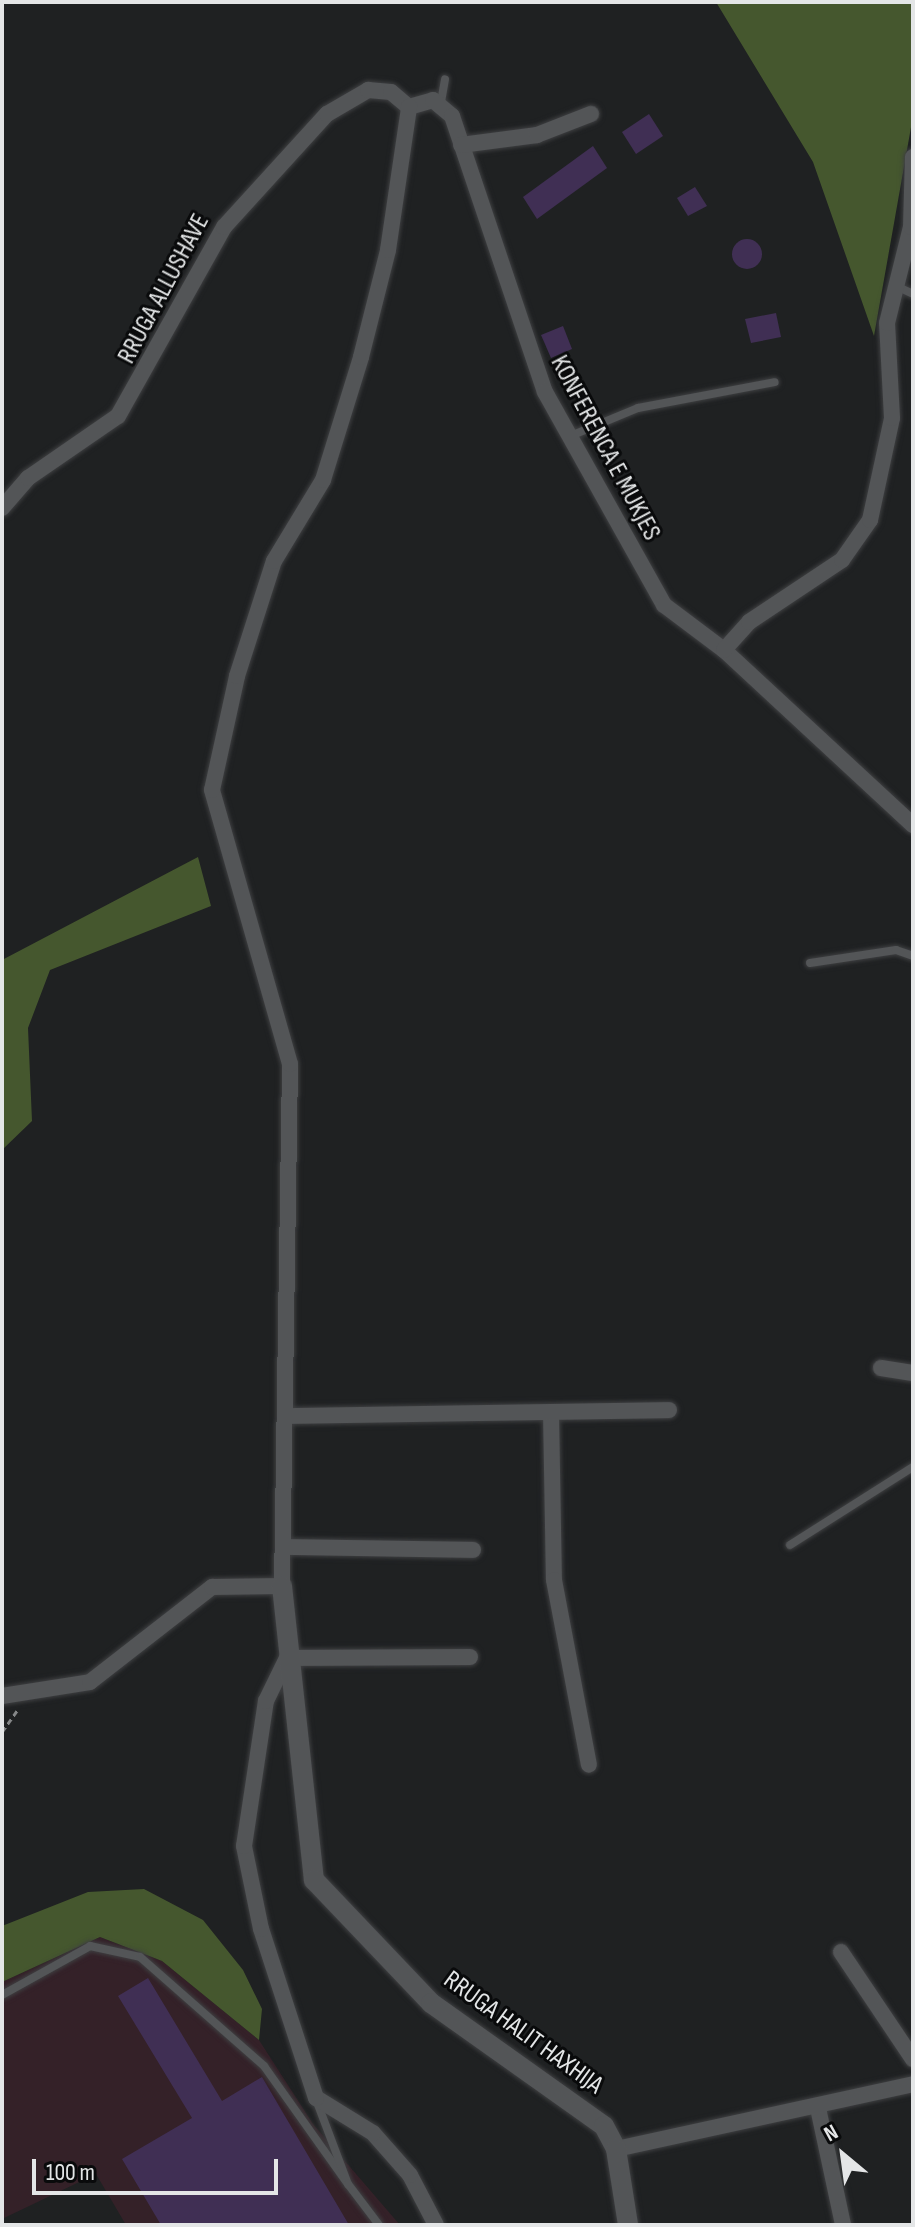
<!DOCTYPE html>
<html>
<head>
<meta charset="utf-8">
<style>
  body { margin:0 }
  #map { position:relative; width:915px; height:2227px; overflow:hidden; background:#1f2122; font-family:"Sofia Sans Condensed",sans-serif }
  div>[style] { position:absolute }
  .industrial>* { inset:0; background:#342128 }
  .forest>* { inset:0; background:#45572e }
  .building>* { inset:0; background:#402f54 }
  .round { border-radius:50% }
  .path>* { height:3px; margin-top:-1.5px; transform-origin:0; background:repeating-linear-gradient(90deg,#858788 0 6px,transparent 0 10px) }
  .roads { filter:drop-shadow(0 0 2px #3e3f41) drop-shadow(0 0 2px #3e3f41) }
  .service>* { height:8px; margin:-4px; padding:0 4px; transform-origin:4px; border-radius:4px; background:#535557 }
  .minor>* { height:16px; margin:-8px; padding:0 8px; transform-origin:8px; border-radius:8px; background:#535557 }
  .tertiary>* { height:20px; margin:-10px; padding:0 10px; transform-origin:10px; border-radius:10px; background:#535557 }
  span { translate:-50% -50%; white-space:nowrap; text-align:center; line-height:1.15; -webkit-text-stroke:6px #090a0b; paint-order:stroke }
  .street-label { font-size:26px; color:#e4e6e7 }
  .frame { position:absolute; inset:0; border:4px solid #e4e6e7; pointer-events:none }
  .north { position:absolute; left:803px; top:2115px; width:80px; height:80px; -webkit-text-stroke:6px #090a0b; paint-order:stroke; rotate:331deg; font-size:22px; font-weight:700; line-height:32px; text-align:center; color:#e4e6e7 }
  .north::after { content:''; display:block; margin:auto; width:28px; height:36px; background:#e4e6e7; clip-path:polygon(50% 0,100% 100%,50% 72%,0 100%) }
  .scale { position:absolute; left:32px; top:2159px; width:246px; height:36px; box-sizing:border-box; border:4px solid #e4e6e7; border-top:0; padding-left:10px; font-size:24px; line-height:28px; white-space:nowrap; color:#e4e6e7; -webkit-text-stroke:6px #090a0b; paint-order:stroke }
</style>
</head>
<body>
<div id="map">
  <div class="industrial">
    <i style="clip-path:polygon(100px 1937px,162px 1961px,259px 2040px,313px 2124px,400px 2225px,126px 2225px,96px 2174px,2px 2219px,2px 1982px)"></i>
  </div>
  <div class="forest">
    <i style="clip-path:polygon(716px 2px,913px 2px,913px 116px,874px 336px,813px 162px)"></i>
    <i style="clip-path:polygon(198px 857px,211px 906px,50px 970px,28px 1028px,32px 1121px,2px 1150px,2px 960px)"></i>
    <i style="clip-path:polygon(144px 1889px,203px 1920px,243px 1970px,262px 2009px,259px 2040px,162px 1961px,100px 1937px,2px 1982px,2px 1926px,88px 1892px)"></i>
  </div>
  <div class="building">
    <i style="clip-path:polygon(649px 114px,663px 136px,636px 154px,622px 132px)"></i>
    <i style="clip-path:polygon(593px 146px,607px 168px,537px 219px,523px 197px)"></i>
    <i style="clip-path:polygon(695px 187px,707px 206px,688px 216px,677px 198px)"></i>
    <i class="round" style="left:732px;top:239px;width:30px;height:30px"></i>
    <i style="clip-path:polygon(776px 313px,781px 337px,751px 343px,745px 319px)"></i>
    <i style="clip-path:polygon(563px 326px,572px 349px,551px 358px,541px 335px)"></i>
    <i style="clip-path:polygon(148px 1978px,222px 2101px,262px 2077px,349px 2225px,161px 2225px,122px 2159px,192px 2118px,118px 1996px)"></i>
  </div>
  <div class="path">
    <i style="left:2px;top:1732px;width:28px;rotate:-55deg"></i>
  </div>
  <div class="roads">
    <div class="service">
      <i style="left:441px;top:102px;width:23px;rotate:-80deg"></i>
      <i style="left:896px;top:286px;width:19px;rotate:25deg"></i>
      <i style="left:568px;top:437px;width:76px;rotate:-22.5deg"></i>
      <i style="left:638px;top:408px;width:139px;rotate:-10.7deg"></i>
      <i style="left:810px;top:963px;width:87px;rotate:-8.6deg"></i>
      <i style="left:896px;top:950px;width:18px;rotate:19deg"></i>
      <i style="left:790px;top:1545px;width:146px;rotate:-32.4deg"></i>
      <i style="left:2px;top:1995px;width:101px;rotate:-29.1deg"></i>
      <i style="left:90px;top:1946px;width:51px;rotate:12.4deg"></i>
      <i style="left:140px;top:1957px;width:165px;rotate:41.3deg"></i>
      <i style="left:264px;top:2066px;width:145px;rotate:54.6deg"></i>
      <i style="left:317px;top:2102px;width:88px;rotate:69.3deg"></i>
      <i style="left:348px;top:2184px;width:51px;rotate:52.9deg"></i>
    </div>
    <div class="minor">
      <i style="left:409px;top:107px;width:25px;rotate:-16deg"></i>
      <i style="left:433px;top:100px;width:25px;rotate:40deg"></i>
      <i style="left:452px;top:116px;width:291px;rotate:71.4deg"></i>
      <i style="left:545px;top:392px;width:244px;rotate:60.8deg"></i>
      <i style="left:664px;top:605px;width:75px;rotate:36.9deg"></i>
      <i style="left:724px;top:650px;width:258px;rotate:42.8deg"></i>
      <i style="left:461px;top:145px;width:77px;rotate:-7.5deg"></i>
      <i style="left:537px;top:135px;width:58px;rotate:-21.3deg"></i>
      <i style="left:2px;top:508px;width:40px;rotate:-49deg"></i>
      <i style="left:28px;top:478px;width:109px;rotate:-34.6deg"></i>
      <i style="left:118px;top:416px;width:217px;rotate:-60.7deg"></i>
      <i style="left:224px;top:227px;width:153px;rotate:-47.7deg"></i>
      <i style="left:327px;top:114px;width:48px;rotate:-30.3deg"></i>
      <i style="left:368px;top:90px;width:23px;rotate:5deg"></i>
      <i style="left:391px;top:92px;width:23px;rotate:40deg"></i>
      <i style="left:724px;top:650px;width:38px;rotate:-48deg"></i>
      <i style="left:749px;top:622px;width:112px;rotate:-33.7deg"></i>
      <i style="left:842px;top:560px;width:49px;rotate:-55deg"></i>
      <i style="left:870px;top:520px;width:104px;rotate:-77.8deg"></i>
      <i style="left:892px;top:418px;width:95px;rotate:-93deg"></i>
      <i style="left:887px;top:323px;width:99px;rotate:-76deg"></i>
      <i style="left:911px;top:227px;width:70px;rotate:-88.4deg"></i>
      <i style="left:881px;top:1368px;width:32px;rotate:9deg"></i>
      <i style="left:551px;top:1412px;width:168px;rotate:89deg"></i>
      <i style="left:554px;top:1580px;width:188px;rotate:79.3deg"></i>
      <i style="left:289px;top:1416px;width:380px;rotate:-0.9deg"></i>
      <i style="left:288px;top:1547px;width:185px;rotate:0.9deg"></i>
      <i style="left:2px;top:1696px;width:89px;rotate:-9deg"></i>
      <i style="left:90px;top:1682px;width:155px;rotate:-37.9deg"></i>
      <i style="left:212px;top:1587px;width:70px;rotate:-0.8deg"></i>
      <i style="left:282px;top:1586px;width:522px;rotate:-89.12deg"></i>
      <i style="left:290px;top:1064px;width:285px;rotate:-105.9deg"></i>
      <i style="left:212px;top:790px;width:117px;rotate:-77.6deg"></i>
      <i style="left:237px;top:676px;width:121px;rotate:-72.2deg"></i>
      <i style="left:274px;top:561px;width:95px;rotate:-58.8deg"></i>
      <i style="left:323px;top:480px;width:129px;rotate:-72.8deg"></i>
      <i style="left:361px;top:357px;width:110px;rotate:-75.8deg"></i>
      <i style="left:388px;top:250px;width:145px;rotate:-81.6deg"></i>
      <i style="left:841px;top:1952px;width:129px;rotate:56.1deg"></i>
      <i style="left:818px;top:2108px;width:120px;rotate:77.9deg"></i>
      <i style="left:616px;top:2149px;width:304px;rotate:-12.3deg"></i>
      <i style="left:436px;top:2225px;width:56px;rotate:-117.5deg"></i>
      <i style="left:410px;top:2175px;width:56px;rotate:-131.4deg"></i>
      <i style="left:373px;top:2133px;width:67px;rotate:-148.4deg"></i>
      <i style="left:316px;top:2098px;width:178px;rotate:-108deg"></i>
      <i style="left:261px;top:1929px;width:85px;rotate:-101.6deg"></i>
      <i style="left:244px;top:1846px;width:147px;rotate:-81.4deg"></i>
      <i style="left:266px;top:1701px;width:48px;rotate:-64deg"></i>
      <i style="left:287px;top:1658px;width:183px;rotate:-0.3deg"></i>
    </div>
    <div class="tertiary">
      <i style="left:282px;top:1586px;width:296px;rotate:83.8deg"></i>
      <i style="left:314px;top:1880px;width:170px;rotate:46.4deg"></i>
      <i style="left:431px;top:2003px;width:212px;rotate:35.4deg"></i>
      <i style="left:604px;top:2126px;width:26px;rotate:62deg"></i>
      <i style="left:616px;top:2149px;width:77px;rotate:81deg"></i>
    </div>
  </div>
  <div class="street-label">
    <span style="left:164px;top:289px;rotate:-62deg">RRUGA ALLUSHAVE</span>
    <span style="left:605px;top:448px;rotate:62deg">KONFERENCA E MUKJES</span>
    <span style="left:523px;top:2033px;rotate:36deg">RRUGA HALIT HAXHIJA</span>
  </div>
  <div class="frame"></div>
  <div class="north">N</div>
  <div class="scale">100 m</div>
</div>
</body>
</html>
